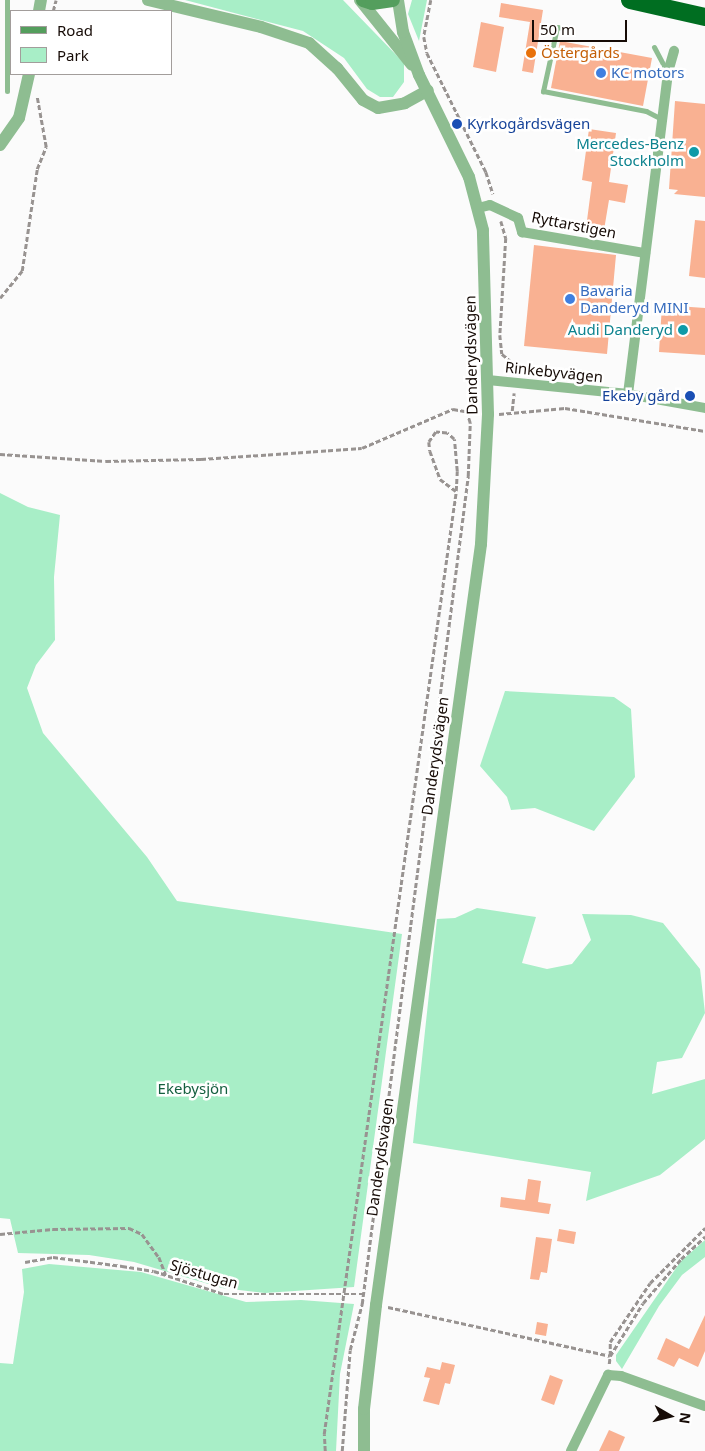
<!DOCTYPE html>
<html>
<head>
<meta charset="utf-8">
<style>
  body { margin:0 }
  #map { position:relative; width:705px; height:1451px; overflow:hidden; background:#fbfbfb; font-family:"Noto Sans",sans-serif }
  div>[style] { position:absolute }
  .green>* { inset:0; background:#a8eec7 }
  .building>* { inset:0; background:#f9b192 }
  .path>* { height:2.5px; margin-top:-1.25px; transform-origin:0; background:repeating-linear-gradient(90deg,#989391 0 5px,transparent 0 7.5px) }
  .service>* { height:5px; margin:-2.5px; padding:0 2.5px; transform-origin:2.5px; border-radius:2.5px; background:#8ebd91 }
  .minor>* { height:10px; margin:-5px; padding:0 5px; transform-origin:5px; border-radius:5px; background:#8ebd91 }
  .tertiary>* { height:12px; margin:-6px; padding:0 6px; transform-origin:6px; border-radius:6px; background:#8ebd91 }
  .secondary>* { height:14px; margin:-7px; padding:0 7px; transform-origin:7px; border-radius:7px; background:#549e5d }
  .motorway>* { height:18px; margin:-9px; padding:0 9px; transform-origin:9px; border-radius:9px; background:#006e21 }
  .dots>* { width:14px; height:14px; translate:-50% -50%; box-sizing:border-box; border:2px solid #fff; border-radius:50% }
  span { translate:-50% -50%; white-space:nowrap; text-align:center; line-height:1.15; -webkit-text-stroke:5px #fff; paint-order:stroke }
  .food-label { font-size:15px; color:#c56008 }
  .left { translate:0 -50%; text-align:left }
  .shop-label { font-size:15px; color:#366cbe }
  .transit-label { font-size:15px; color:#164399 }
  .right { translate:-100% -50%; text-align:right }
  .culture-label { font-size:15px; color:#0d838f }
  .street-label { font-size:15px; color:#160b06 }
  .park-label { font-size:15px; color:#145f3f }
  .legend { position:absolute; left:10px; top:10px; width:162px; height:65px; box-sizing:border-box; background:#fff; border:1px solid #a29d9b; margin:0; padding:6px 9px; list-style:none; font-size:15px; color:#160b06 }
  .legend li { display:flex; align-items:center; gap:10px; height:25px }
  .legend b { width:25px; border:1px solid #a29d9b }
  .north { position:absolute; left:645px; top:1391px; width:50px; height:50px; -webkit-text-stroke:4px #fff; paint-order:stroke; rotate:98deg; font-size:14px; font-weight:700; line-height:20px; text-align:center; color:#160b06 }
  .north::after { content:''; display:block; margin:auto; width:18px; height:22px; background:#160b06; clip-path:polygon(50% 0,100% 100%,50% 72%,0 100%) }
  .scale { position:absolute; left:532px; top:20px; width:95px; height:22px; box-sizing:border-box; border:2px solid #160b06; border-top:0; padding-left:6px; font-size:15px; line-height:18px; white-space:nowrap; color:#160b06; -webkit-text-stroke:4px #fff; paint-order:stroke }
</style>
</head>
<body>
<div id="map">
  <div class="green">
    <i style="clip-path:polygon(185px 0,343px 0,404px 63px,404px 82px,393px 97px,380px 97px,367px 89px,344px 58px,303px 31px)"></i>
    <i style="clip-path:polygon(412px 0,427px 0,419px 41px,408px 14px)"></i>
    <i style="clip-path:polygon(0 493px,28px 507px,60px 515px,54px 577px,55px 640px,36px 665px,27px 688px,43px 733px,147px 857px,177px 901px,402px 934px,354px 1287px,265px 1293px,222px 1288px,134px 1262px,89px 1255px,18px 1253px,10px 1219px,0 1218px)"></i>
    <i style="clip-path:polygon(505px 691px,614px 697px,631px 709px,635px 777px,594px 831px,535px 808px,511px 810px,507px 797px,480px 766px)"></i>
    <i style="clip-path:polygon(477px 908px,536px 917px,522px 963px,547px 969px,572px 964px,591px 940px,582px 914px,631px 915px,663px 923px,700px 969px,705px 1013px,682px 1058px,657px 1062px,652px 1094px,705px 1079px,705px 1139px,660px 1175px,586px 1201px,591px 1172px,413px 1143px,437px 919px,455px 918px)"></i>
    <i style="clip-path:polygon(705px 1240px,705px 1257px,682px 1275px,659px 1306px,622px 1369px,616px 1361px,616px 1355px,681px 1261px)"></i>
    <i style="clip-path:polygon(49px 1264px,141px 1272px,246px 1302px,301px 1300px,354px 1304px,340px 1374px,336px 1451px,0 1451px,0 1363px,13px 1364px,24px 1292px,22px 1269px)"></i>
  </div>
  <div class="building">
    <i style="clip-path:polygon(501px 3px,543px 10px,533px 73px,522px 71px,530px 22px,499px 17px)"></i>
    <i style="clip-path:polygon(481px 22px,504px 27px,496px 72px,473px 67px)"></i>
    <i style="clip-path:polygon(560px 41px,652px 58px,643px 106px,551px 88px)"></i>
    <i style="clip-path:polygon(675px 101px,705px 104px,705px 197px,674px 194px,678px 190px,669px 189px)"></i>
    <i style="clip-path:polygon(589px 129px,616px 133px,609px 182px,628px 185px,625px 203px,609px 200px,604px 230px,586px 228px,592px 182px,582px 180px)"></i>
    <i style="clip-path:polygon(695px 220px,705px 221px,705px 278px,689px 276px)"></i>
    <i style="clip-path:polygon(534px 245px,616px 255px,607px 354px,524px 346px)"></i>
    <i style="clip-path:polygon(662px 305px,705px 308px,705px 355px,659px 352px)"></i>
    <i style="clip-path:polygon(528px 1179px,541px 1181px,538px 1202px,551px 1204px,549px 1214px,500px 1207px,501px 1197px,525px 1200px)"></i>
    <i style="clip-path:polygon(559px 1229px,576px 1232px,574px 1244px,557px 1241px)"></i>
    <i style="clip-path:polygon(536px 1237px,552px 1239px,547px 1273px,541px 1272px,539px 1280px,530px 1279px)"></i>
    <i style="clip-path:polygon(705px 1315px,705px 1351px,698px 1367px,679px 1358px,674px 1367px,657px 1359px,666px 1338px,689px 1349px)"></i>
    <i style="clip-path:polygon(537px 1322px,548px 1324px,546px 1336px,535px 1334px)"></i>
    <i style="clip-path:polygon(442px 1362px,455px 1365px,450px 1384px,445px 1383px,439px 1405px,423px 1401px,430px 1378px,424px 1377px,427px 1367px,440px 1370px)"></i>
    <i style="clip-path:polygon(550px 1375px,563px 1380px,554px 1405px,541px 1400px)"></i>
    <i style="clip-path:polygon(609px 1430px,625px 1437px,619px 1451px,599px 1451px)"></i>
  </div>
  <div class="path">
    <i style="left:431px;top:0;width:38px;rotate:101deg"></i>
    <i style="left:424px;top:37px;width:16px;rotate:79deg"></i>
    <i style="left:427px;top:53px;width:133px;rotate:63.6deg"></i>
    <i style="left:486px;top:172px;width:23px;rotate:72deg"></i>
    <i style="left:53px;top:11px;width:11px;rotate:-75deg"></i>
    <i style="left:501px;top:221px;width:18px;rotate:74deg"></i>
    <i style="left:506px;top:238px;width:97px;rotate:93.5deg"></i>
    <i style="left:500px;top:335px;width:19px;rotate:84deg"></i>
    <i style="left:502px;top:354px;width:13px;rotate:39deg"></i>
    <i style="left:512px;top:362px;width:10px;rotate:73deg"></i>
    <i style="left:0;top:298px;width:35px;rotate:-51deg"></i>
    <i style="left:22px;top:271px;width:103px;rotate:-81.6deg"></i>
    <i style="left:37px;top:169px;width:24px;rotate:-68deg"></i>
    <i style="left:46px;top:147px;width:51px;rotate:-100.2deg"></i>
    <i style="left:512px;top:411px;width:18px;rotate:-84deg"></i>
    <i style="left:499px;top:414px;width:66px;rotate:-5.2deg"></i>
    <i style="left:565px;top:408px;width:142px;rotate:9.3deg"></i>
    <i style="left:0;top:454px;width:106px;rotate:3.8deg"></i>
    <i style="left:106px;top:461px;width:95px;rotate:-1.2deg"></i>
    <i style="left:201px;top:459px;width:161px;rotate:-3.9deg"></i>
    <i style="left:362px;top:448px;width:99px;rotate:-23.2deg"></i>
    <i style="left:453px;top:409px;width:23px;rotate:10deg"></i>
    <i style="left:0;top:1234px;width:53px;rotate:-5.4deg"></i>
    <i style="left:53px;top:1229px;width:76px;rotate:-0.8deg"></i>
    <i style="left:129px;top:1228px;width:14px;rotate:25deg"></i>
    <i style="left:142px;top:1234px;width:29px;rotate:54deg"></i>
    <i style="left:159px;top:1257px;width:19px;rotate:69deg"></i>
    <i style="left:25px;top:1262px;width:28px;rotate:-10deg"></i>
    <i style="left:53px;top:1257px;width:70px;rotate:7.4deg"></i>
    <i style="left:122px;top:1266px;width:32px;rotate:9deg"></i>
    <i style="left:154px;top:1271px;width:74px;rotate:18.2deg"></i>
    <i style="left:224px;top:1294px;width:139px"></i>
    <i style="left:388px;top:1307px;width:227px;rotate:12.4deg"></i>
    <i style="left:610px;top:1356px;width:14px;rotate:-90deg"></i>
    <i style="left:610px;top:1342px;width:71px;rotate:-55.9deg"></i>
    <i style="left:650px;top:1283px;width:78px;rotate:-45deg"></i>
    <i style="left:609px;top:1364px;width:8px;rotate:-83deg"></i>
    <i style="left:610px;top:1356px;width:62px;rotate:-58.1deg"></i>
    <i style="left:643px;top:1303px;width:58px;rotate:-49.2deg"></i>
    <i style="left:681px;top:1259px;width:33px;rotate:-43deg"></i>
    <i style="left:325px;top:1451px;width:17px;rotate:-93deg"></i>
    <i style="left:324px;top:1434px;width:937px;rotate:-82.03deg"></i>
    <i style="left:454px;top:506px;width:15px;rotate:-82deg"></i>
    <i style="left:456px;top:491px;width:20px;rotate:-87deg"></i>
    <i style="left:457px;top:471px;width:32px;rotate:-95deg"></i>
    <i style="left:454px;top:439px;width:9px;rotate:-139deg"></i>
    <i style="left:447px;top:433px;width:11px;rotate:-175deg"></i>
    <i style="left:436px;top:432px;width:12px;rotate:125deg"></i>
    <i style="left:429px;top:442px;width:9px;rotate:84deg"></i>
    <i style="left:430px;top:451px;width:30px;rotate:70deg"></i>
    <i style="left:440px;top:479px;width:20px;rotate:37deg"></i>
    <i style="left:342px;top:1451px;width:101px;rotate:-85.5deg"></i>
    <i style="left:350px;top:1350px;width:48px;rotate:-75.4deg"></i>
    <i style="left:362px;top:1304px;width:835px;rotate:-82.7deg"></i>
    <i style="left:468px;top:476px;width:53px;rotate:-87.8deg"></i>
    <i style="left:470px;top:423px;width:10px;rotate:-107deg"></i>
  </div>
  <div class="service">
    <i style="left:563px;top:28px;width:6px;rotate:-171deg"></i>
    <i style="left:557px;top:27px;width:66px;rotate:102.3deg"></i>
    <i style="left:543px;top:91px;width:105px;rotate:11deg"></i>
    <i style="left:646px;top:111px;width:18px;rotate:27deg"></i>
    <i style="left:654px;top:47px;width:27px;rotate:62deg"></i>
    <i style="left:7px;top:91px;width:91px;rotate:-90deg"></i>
  </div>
  <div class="minor">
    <i style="left:478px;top:208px;width:12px;rotate:-14deg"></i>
    <i style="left:490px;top:205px;width:31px;rotate:25deg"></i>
    <i style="left:518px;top:218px;width:15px;rotate:74deg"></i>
    <i style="left:522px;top:232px;width:125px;rotate:9.7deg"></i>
    <i style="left:488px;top:380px;width:141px;rotate:5.7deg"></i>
    <i style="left:628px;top:394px;width:78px;rotate:10.3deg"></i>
    <i style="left:628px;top:394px;width:324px;rotate:-82.9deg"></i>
    <i style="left:668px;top:72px;width:22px;rotate:-74deg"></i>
    <i style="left:571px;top:1451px;width:85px;rotate:-64deg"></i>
    <i style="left:608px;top:1375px;width:13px;rotate:4deg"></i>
    <i style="left:621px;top:1376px;width:89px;rotate:19.7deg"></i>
  </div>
  <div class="tertiary">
    <i style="left:148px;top:0;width:116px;rotate:13.4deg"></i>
    <i style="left:261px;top:27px;width:51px;rotate:18.4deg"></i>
    <i style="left:309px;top:43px;width:38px;rotate:42deg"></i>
    <i style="left:337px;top:68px;width:41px;rotate:50.9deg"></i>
    <i style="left:363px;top:100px;width:17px;rotate:28deg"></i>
    <i style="left:378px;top:108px;width:27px;rotate:-10deg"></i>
    <i style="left:405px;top:103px;width:26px;rotate:-29deg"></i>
    <i style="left:360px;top:0;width:83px;rotate:51.3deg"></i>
    <i style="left:39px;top:11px;width:11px;rotate:-80deg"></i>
    <i style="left:0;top:145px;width:33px;rotate:-55deg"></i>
    <i style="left:19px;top:118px;width:45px;rotate:-77.2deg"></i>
    <i style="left:364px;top:1451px;width:42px;rotate:-90deg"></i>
    <i style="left:364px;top:1409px;width:105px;rotate:-83.4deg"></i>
    <i style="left:376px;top:1305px;width:768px;rotate:-82.14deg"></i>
    <i style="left:481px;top:544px;width:130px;rotate:-86.9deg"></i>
    <i style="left:488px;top:414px;width:184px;rotate:-91.6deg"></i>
    <i style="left:483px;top:230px;width:55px;rotate:-104.8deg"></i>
    <i style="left:469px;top:177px;width:114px;rotate:-116.1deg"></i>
    <i style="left:419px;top:75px;width:46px;rotate:-110.4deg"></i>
    <i style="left:403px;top:32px;width:32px;rotate:-99deg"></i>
  </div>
  <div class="secondary">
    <i style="left:363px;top:0;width:9px;rotate:18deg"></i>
    <i style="left:372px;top:3px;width:21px;rotate:-8deg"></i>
  </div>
  <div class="motorway">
    <i style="left:630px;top:0;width:77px;rotate:12.8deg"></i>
  </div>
  <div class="dots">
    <i style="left:531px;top:53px;background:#e8710a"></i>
    <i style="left:601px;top:73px;background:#3f7fe0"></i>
    <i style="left:457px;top:124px;background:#1a4fb4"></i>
    <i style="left:694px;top:152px;background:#0f9aa8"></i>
    <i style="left:570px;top:299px;background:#3f7fe0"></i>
    <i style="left:683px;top:330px;background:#0f9aa8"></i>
    <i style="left:690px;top:396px;background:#1a4fb4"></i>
  </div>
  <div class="food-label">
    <span class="left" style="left:541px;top:53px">Östergårds</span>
  </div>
  <div class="shop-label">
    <span class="left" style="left:611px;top:73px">KC motors</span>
    <span class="left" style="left:580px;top:299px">Bavaria<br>Danderyd MINI</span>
  </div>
  <div class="transit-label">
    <span class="left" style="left:467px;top:124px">Kyrkogårdsvägen</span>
    <span class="right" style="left:680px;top:396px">Ekeby gård</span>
  </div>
  <div class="culture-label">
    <span class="right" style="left:684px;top:152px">Mercedes-Benz<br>Stockholm</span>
    <span class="right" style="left:673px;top:330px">Audi Danderyd</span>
  </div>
  <div class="street-label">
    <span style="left:574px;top:225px;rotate:11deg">Ryttarstigen</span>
    <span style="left:471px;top:355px;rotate:-91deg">Danderydsvägen</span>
    <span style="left:554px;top:372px;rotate:6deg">Rinkebyvägen</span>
    <span style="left:435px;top:756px;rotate:-82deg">Danderydsvägen</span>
    <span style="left:380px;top:1157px;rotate:-82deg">Danderydsvägen</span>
    <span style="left:204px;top:1274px;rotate:16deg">Sjöstugan</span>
  </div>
  <div class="park-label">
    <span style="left:193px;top:1089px">Ekebysjön</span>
  </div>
  <ul class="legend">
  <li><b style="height:6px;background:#549e5d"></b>Road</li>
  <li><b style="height:14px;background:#a8eec7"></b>Park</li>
  </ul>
  <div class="north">N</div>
  <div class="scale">50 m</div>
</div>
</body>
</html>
